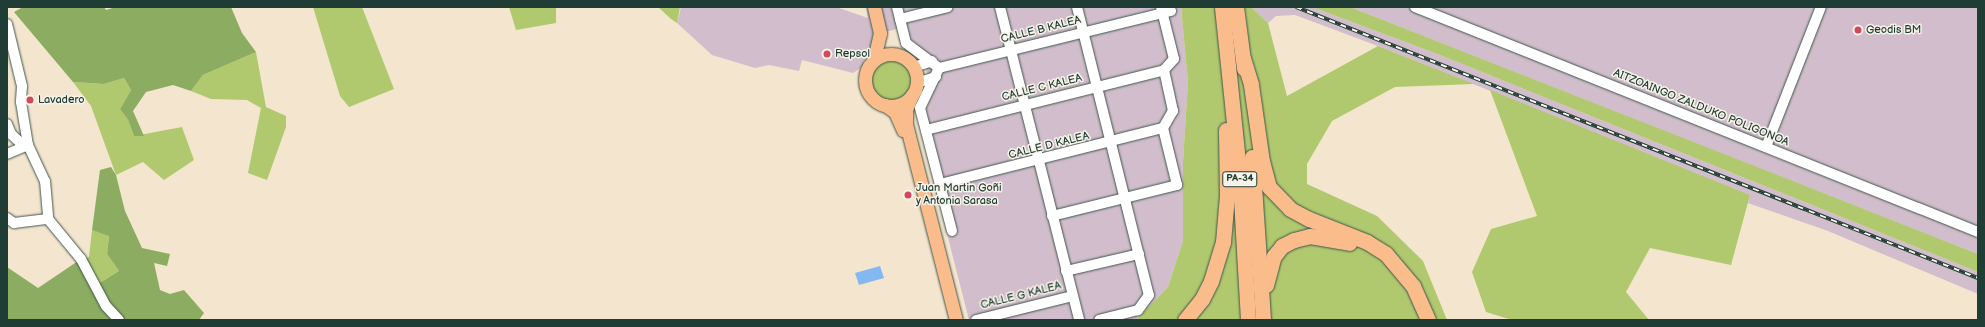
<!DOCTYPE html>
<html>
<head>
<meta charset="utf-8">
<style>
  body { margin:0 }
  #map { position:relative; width:1985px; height:327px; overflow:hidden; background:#f4e5cf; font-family:"Balsamiq Sans",sans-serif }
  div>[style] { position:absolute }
  .industrial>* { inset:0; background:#d1bdcb }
  .green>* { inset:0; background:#b1c96e }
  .round { border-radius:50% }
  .forest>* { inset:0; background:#8cad61 }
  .water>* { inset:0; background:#84b8f2 }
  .roads { filter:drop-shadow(0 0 1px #3f564b) drop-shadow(0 0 1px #3f564b) }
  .minor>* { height:10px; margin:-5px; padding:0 5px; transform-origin:5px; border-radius:5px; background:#fff }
  .major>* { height:13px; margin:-6.5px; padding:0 6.5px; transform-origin:6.5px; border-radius:6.5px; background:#fabc8b }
  .major>.ring { margin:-6.5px; padding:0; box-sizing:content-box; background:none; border:13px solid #fabc8b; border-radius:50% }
  .highway>* { height:15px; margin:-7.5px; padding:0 7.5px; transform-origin:7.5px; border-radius:7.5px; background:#fabc8b }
  .rail>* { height:3.5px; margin-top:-1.75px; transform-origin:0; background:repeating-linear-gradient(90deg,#f7f3e8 0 6px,#1f3d34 0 12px); box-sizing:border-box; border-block:1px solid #1f3d34 }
  .dots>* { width:11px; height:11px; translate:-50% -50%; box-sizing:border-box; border:2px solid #f7f3e8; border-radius:50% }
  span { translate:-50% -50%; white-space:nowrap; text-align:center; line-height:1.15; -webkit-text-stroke:3px #f7f3e8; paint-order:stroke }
  .shield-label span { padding:1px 3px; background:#f7f3e8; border:1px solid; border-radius:3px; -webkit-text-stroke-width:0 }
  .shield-label { font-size:10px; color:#1f3d34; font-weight:700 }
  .street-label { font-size:11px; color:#1f3d34 }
  .poi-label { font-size:11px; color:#1f3d34 }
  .left { translate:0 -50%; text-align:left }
  .frame { position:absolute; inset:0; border:8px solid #1f3d34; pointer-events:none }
</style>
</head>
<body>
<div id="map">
  <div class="industrial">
    <i style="clip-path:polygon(681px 7px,836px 7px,868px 18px,866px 7px,1181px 7px,1188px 82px,1183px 161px,1183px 241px,1168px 287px,1136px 320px,969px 320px,915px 108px,928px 76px,924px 64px,901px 46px,897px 29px,876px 34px,873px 49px,868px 53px,861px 68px,853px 73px,802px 60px,799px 71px,769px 65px,755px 68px,712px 55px,677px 23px)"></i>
    <i style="clip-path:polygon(1251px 7px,1312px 7px,1440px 55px,1978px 272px,1978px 294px,1828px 231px,1748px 203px,1750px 195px,1742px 192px,1378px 46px,1295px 15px,1276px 16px,1268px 23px)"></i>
    <i style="clip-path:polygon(1350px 7px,1978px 7px,1978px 254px,1730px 157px)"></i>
  </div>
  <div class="green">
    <i style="clip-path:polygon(313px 7px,362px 7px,394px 89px,349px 107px,340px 96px)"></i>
    <i style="clip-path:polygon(509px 7px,556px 7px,556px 23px,516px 30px)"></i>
    <i style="clip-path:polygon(658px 7px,680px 7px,677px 23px,671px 19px)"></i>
    <i style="clip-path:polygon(1181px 7px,1251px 7px,1268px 23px,1287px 96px,1378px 46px,1474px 84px,1395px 87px,1332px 121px,1307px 164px,1307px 184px,1377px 216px,1423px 261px,1447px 320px,1136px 320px,1168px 287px,1183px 241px,1183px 161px,1188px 82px)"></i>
    <i style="clip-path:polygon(1312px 7px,1350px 7px,1978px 254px,1978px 272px,1440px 55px)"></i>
    <i style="clip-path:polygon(256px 52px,266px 107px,286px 116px,286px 127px,267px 180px,248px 173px,261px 108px,247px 100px,211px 99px,191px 91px,203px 75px)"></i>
    <i class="round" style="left:869px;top:57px;width:44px;height:44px"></i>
    <i style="clip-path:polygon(124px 78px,131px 90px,120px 109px,128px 120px,134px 136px,182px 127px,194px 160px,164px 180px,143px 162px,116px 175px,91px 106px,73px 82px,104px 84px)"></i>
    <i style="clip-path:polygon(1490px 90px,1750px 195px,1731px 265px,1650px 248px,1626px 292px,1649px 320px,1512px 320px,1486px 312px,1472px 272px,1491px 229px,1537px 216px)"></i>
    <i style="clip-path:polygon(92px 230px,109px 235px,107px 254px,119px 271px,98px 284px,82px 260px,89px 257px)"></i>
  </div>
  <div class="forest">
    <i style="clip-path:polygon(23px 7px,104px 7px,106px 10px,116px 7px,231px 7px,242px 33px,256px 52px,203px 75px,191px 91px,173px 85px,146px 92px,133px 111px,144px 136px,134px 136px,128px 120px,120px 109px,131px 90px,124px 78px,104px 84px,73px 82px,14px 12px)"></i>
    <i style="clip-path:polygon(111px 167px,116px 175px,125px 211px,142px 248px,170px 254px,167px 266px,154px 263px,160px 290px,170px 294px,184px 290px,204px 313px,199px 320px,7px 320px,7px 267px,38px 288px,81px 259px,98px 284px,119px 271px,107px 254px,109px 236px,92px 230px,100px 170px)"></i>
  </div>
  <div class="water">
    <i style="clip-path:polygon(880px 266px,884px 278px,859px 285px,855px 273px)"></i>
  </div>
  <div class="roads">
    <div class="minor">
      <i style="left:897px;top:7px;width:37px;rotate:76deg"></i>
      <i style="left:906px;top:43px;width:41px;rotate:37.1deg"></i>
      <i style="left:939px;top:68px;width:44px;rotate:115.4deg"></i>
      <i style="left:920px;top:108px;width:127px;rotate:75.4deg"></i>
      <i style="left:1000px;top:7px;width:323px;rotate:75.8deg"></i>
      <i style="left:1077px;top:7px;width:297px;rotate:76deg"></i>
      <i style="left:1149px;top:295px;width:19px;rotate:126deg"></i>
      <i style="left:1138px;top:310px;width:40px;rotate:165.6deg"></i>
      <i style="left:1415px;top:7px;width:606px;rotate:21.78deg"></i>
      <i style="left:900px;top:19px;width:49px;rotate:-14deg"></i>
      <i style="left:7px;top:24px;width:64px;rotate:76.4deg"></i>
      <i style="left:22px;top:86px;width:16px;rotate:94deg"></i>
      <i style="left:21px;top:102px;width:44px;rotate:80.8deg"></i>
      <i style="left:28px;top:145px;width:40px;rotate:65deg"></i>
      <i style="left:45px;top:181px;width:38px;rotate:85deg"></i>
      <i style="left:48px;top:219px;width:52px;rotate:50.5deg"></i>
      <i style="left:81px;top:259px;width:53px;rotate:62deg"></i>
      <i style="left:106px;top:306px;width:19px;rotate:47deg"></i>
      <i style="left:914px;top:67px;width:19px;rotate:-18deg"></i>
      <i style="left:939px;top:68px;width:239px;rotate:-13.8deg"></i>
      <i style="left:917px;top:83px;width:20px;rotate:-18deg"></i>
      <i style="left:7px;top:124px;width:11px;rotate:68deg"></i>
      <i style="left:11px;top:134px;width:18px;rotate:43deg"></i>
      <i style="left:926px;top:130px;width:245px;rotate:-14.1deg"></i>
      <i style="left:1766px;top:147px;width:150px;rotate:-68.6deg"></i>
      <i style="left:7px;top:154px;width:23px;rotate:-23deg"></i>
      <i style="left:940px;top:184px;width:230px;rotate:-14.1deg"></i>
      <i style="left:1052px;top:216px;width:129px;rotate:-13.9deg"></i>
      <i style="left:1177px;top:185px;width:59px;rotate:-103.8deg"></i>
      <i style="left:1163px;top:128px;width:20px;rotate:-60deg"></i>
      <i style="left:1173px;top:111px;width:42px;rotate:-102.4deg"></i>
      <i style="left:1164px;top:70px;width:15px;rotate:-48deg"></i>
      <i style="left:1174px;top:59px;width:54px;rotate:-104deg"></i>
      <i style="left:7px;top:218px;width:9px;rotate:36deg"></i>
      <i style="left:14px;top:223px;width:34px;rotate:-7deg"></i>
      <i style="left:1066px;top:271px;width:75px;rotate:-13.1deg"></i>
      <i style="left:976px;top:320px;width:99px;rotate:-14deg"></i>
    </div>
    <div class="major">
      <i style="left:874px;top:7px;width:27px;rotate:77deg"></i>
      <i style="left:880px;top:33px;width:28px;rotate:103deg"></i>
      <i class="ring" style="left:865px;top:54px;width:39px;height:39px"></i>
      <i style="left:912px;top:95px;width:16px;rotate:112deg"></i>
      <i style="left:906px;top:110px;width:14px;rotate:90deg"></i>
      <i style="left:906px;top:124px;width:202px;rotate:75.7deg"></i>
      <i style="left:885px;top:105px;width:12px;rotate:35deg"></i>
      <i style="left:895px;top:112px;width:20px;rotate:66deg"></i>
    </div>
    <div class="highway">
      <i style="left:1222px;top:7px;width:175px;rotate:84.1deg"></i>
      <i style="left:1240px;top:181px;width:139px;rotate:86.7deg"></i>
      <i style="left:1236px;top:7px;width:62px;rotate:82.5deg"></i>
      <i style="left:1243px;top:58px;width:28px;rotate:73deg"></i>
      <i style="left:1251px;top:85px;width:77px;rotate:81.8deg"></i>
      <i style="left:1262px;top:161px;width:27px;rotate:75deg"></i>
      <i style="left:1269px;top:187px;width:30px;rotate:46deg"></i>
      <i style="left:1290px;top:209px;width:21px;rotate:28deg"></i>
      <i style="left:1309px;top:219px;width:62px;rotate:21.6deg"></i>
      <i style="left:1367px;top:242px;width:22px;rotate:32deg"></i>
      <i style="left:1386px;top:254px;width:42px;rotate:49.8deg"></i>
      <i style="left:1413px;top:286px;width:37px;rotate:66deg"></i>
      <i style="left:1252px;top:157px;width:163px;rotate:86.1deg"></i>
      <i style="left:1266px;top:285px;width:30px;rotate:-75deg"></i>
      <i style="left:1274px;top:256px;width:13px;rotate:-51deg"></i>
      <i style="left:1282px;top:246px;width:13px;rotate:-27deg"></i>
      <i style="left:1294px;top:240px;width:16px;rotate:-14deg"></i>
      <i style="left:1310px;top:236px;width:40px;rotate:10deg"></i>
      <i style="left:1185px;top:320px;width:27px;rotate:-51deg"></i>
      <i style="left:1202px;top:299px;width:20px;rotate:-63deg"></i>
      <i style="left:1211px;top:281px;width:41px;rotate:-72.9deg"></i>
      <i style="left:1223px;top:242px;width:47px;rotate:-85.1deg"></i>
      <i style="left:1227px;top:195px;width:65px;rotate:-90.9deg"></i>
    </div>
  </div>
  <div class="rail">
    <i style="left:1296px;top:7px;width:734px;rotate:21.67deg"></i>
  </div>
  <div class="dots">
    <i style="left:1858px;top:30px;background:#d1495b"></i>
    <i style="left:827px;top:54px;background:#d1495b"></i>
    <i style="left:30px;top:100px;background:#d1495b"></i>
    <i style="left:908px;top:195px;background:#d1495b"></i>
  </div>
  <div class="shield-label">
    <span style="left:1240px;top:179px">PA-34</span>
  </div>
  <div class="street-label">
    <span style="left:1041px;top:30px;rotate:-14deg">CALLE B KALEA</span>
    <span style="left:1042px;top:88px;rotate:-14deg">CALLE C KALEA</span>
    <span style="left:1701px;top:108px;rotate:22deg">AITZOAINGO ZALDUKO POLIGONOA</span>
    <span style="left:1049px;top:146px;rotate:-14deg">CALLE D KALEA</span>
    <span style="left:1021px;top:296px;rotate:-14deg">CALLE G KALEA</span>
  </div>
  <div class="poi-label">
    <span class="left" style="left:1866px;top:30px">Geodis BM</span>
    <span class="left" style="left:835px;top:54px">Repsol</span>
    <span class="left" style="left:38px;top:100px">Lavadero</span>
    <span class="left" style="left:916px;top:195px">Juan Martin Goñi<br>y Antonia Sarasa</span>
  </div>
  <div class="frame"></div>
</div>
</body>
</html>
